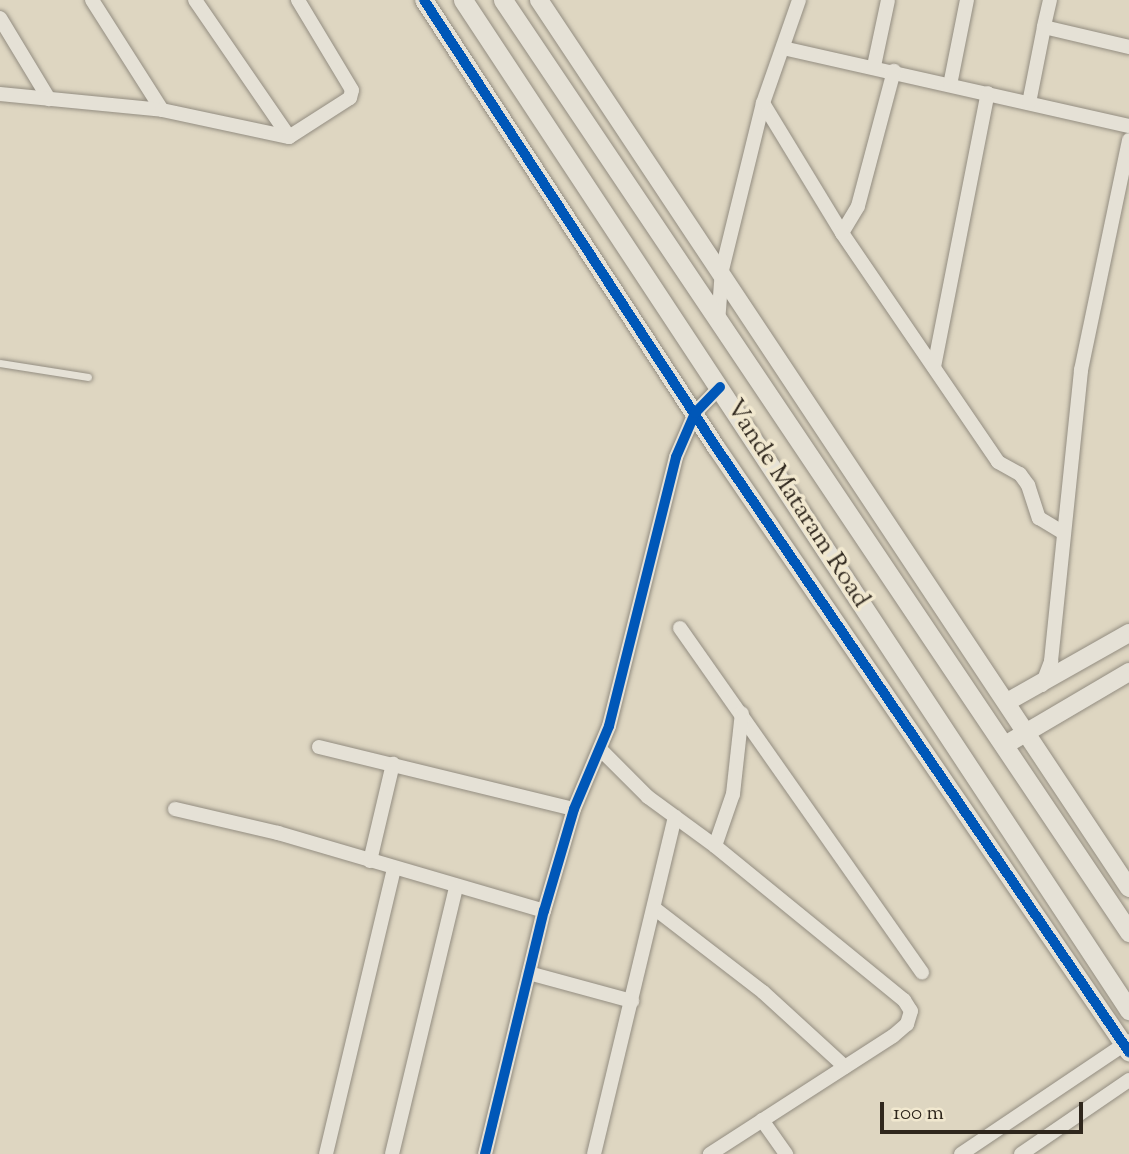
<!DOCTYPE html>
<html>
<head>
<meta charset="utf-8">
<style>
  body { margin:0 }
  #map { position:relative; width:1129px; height:1154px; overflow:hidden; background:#ded6c1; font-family:"Sorts Mill Goudy",serif }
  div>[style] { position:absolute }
  .roads { filter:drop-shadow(0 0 2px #938d81) drop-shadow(0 0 2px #938d81) }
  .service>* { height:7px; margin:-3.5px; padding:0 3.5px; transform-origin:3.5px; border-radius:3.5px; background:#e5e1d6 }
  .minor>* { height:14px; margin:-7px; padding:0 7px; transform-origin:7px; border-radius:7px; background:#e5e1d6 }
  .tertiary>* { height:18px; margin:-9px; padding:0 9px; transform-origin:9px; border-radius:9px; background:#e5e1d6 }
  .secondary>* { height:19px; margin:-9.5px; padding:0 9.5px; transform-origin:9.5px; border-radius:9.5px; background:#e5e1d6 }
  .cycleway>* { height:10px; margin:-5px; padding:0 5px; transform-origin:5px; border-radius:5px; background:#0057b8 }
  span { translate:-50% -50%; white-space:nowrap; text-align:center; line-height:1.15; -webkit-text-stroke:7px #f1e8cf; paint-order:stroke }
  .street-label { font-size:26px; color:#2f271d }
  .scale { position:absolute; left:880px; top:1102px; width:203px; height:32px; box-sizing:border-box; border:4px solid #2f271d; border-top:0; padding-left:9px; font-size:21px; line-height:24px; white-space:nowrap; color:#2f271d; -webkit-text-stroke:5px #f1e8cf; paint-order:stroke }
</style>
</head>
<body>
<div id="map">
  <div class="roads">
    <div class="service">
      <i style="left:0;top:363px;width:89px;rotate:9deg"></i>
    </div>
    <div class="minor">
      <i style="left:92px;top:0;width:130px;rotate:57.5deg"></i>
      <i style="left:195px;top:0;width:166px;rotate:55.5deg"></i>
      <i style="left:1050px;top:0;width:28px;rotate:103deg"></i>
      <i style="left:1044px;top:27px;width:87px;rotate:13.2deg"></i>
      <i style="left:0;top:18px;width:95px;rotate:58.8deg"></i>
      <i style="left:783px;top:48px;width:355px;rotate:12.7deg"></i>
      <i style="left:874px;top:66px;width:67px;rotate:-78deg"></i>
      <i style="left:950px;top:85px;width:87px;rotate:-78.7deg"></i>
      <i style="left:0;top:94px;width:163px;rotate:5.6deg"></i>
      <i style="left:162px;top:110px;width:130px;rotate:12deg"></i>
      <i style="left:289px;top:137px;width:72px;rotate:-32.6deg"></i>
      <i style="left:350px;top:98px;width:8px;rotate:-76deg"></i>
      <i style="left:352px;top:90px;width:105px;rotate:-121deg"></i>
      <i style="left:763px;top:103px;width:152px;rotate:58.7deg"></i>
      <i style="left:842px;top:233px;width:277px;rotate:55.7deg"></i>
      <i style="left:998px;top:462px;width:25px;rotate:29deg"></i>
      <i style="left:1020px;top:474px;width:14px;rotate:54deg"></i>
      <i style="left:1028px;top:485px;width:35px;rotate:72deg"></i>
      <i style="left:1039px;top:518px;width:29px;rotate:31deg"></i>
      <i style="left:1029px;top:103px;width:77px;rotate:-78.8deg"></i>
      <i style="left:842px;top:233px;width:31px;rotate:-59deg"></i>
      <i style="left:858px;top:206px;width:140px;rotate:-75.1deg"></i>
      <i style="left:718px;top:323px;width:53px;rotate:-85.7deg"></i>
      <i style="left:722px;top:270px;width:172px;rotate:-76.2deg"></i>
      <i style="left:763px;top:103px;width:109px;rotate:-70.7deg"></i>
      <i style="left:934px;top:367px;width:279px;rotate:-78.9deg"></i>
      <i style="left:680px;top:628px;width:421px;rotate:54.9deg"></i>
      <i style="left:1042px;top:685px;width:26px;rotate:-69deg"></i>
      <i style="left:1051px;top:661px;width:293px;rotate:-84.1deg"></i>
      <i style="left:1081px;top:370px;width:235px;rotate:-78.2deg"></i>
      <i style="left:319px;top:747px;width:262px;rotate:13.7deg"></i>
      <i style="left:600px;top:749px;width:68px;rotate:45deg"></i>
      <i style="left:648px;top:797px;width:83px;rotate:36.2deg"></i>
      <i style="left:715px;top:846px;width:244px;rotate:39.2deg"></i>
      <i style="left:904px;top:1000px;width:13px;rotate:58deg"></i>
      <i style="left:911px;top:1011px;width:14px;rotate:107deg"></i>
      <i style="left:907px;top:1024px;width:18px;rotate:139deg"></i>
      <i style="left:893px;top:1036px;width:218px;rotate:147.2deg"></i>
      <i style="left:175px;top:809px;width:106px;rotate:13.1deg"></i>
      <i style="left:278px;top:833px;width:277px;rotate:16.3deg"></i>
      <i style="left:715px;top:846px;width:55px;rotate:-70.9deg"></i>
      <i style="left:733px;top:794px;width:81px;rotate:-83.7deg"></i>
      <i style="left:370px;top:861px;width:100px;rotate:-76.7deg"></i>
      <i style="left:654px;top:908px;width:138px;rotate:37.6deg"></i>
      <i style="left:763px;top:992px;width:111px;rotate:42.4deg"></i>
      <i style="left:529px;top:973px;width:107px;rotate:15.2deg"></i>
      <i style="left:762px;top:1120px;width:42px;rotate:54.8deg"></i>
      <i style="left:326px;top:1154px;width:294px;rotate:-76.6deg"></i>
      <i style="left:392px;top:1154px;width:275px;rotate:-76.5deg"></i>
      <i style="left:485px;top:1154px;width:250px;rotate:-76.4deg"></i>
      <i style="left:544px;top:911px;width:106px;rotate:-73.6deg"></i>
      <i style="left:574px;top:809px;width:90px;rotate:-67.1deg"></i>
      <i style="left:609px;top:726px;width:277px;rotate:-76deg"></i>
      <i style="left:676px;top:457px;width:48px;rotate:-66.6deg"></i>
      <i style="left:695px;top:413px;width:36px;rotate:-46deg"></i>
      <i style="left:594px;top:1154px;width:347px;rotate:-76.5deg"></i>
      <i style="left:961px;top:1154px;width:202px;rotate:-33.9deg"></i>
      <i style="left:1021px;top:1154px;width:131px;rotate:-34.4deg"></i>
    </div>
    <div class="tertiary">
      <i style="left:424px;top:0;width:534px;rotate:56.85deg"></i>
      <i style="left:716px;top:447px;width:733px;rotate:55.68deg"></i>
      <i style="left:539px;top:0;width:1066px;rotate:56.4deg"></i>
      <i style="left:1007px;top:702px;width:140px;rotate:-29.5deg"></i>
      <i style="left:1005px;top:745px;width:144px;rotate:-30.5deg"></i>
    </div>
    <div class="secondary">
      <i style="left:463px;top:0;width:1210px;rotate:56.6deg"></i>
      <i style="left:503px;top:0;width:1123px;rotate:56.11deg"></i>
    </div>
  </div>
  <div class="cycleway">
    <i style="left:424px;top:0;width:534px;rotate:56.85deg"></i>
    <i style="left:716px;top:447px;width:733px;rotate:55.68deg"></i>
    <i style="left:485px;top:1154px;width:250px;rotate:-76.4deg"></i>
    <i style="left:544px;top:911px;width:106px;rotate:-73.6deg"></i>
    <i style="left:574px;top:809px;width:90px;rotate:-67.1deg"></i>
    <i style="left:609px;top:726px;width:277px;rotate:-76deg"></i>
    <i style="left:676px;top:457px;width:48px;rotate:-66.6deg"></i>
    <i style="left:695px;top:413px;width:36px;rotate:-46deg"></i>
  </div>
  <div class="street-label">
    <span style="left:797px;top:504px;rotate:57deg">Vande Mataram Road</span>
  </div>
  <div class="scale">100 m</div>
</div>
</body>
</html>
